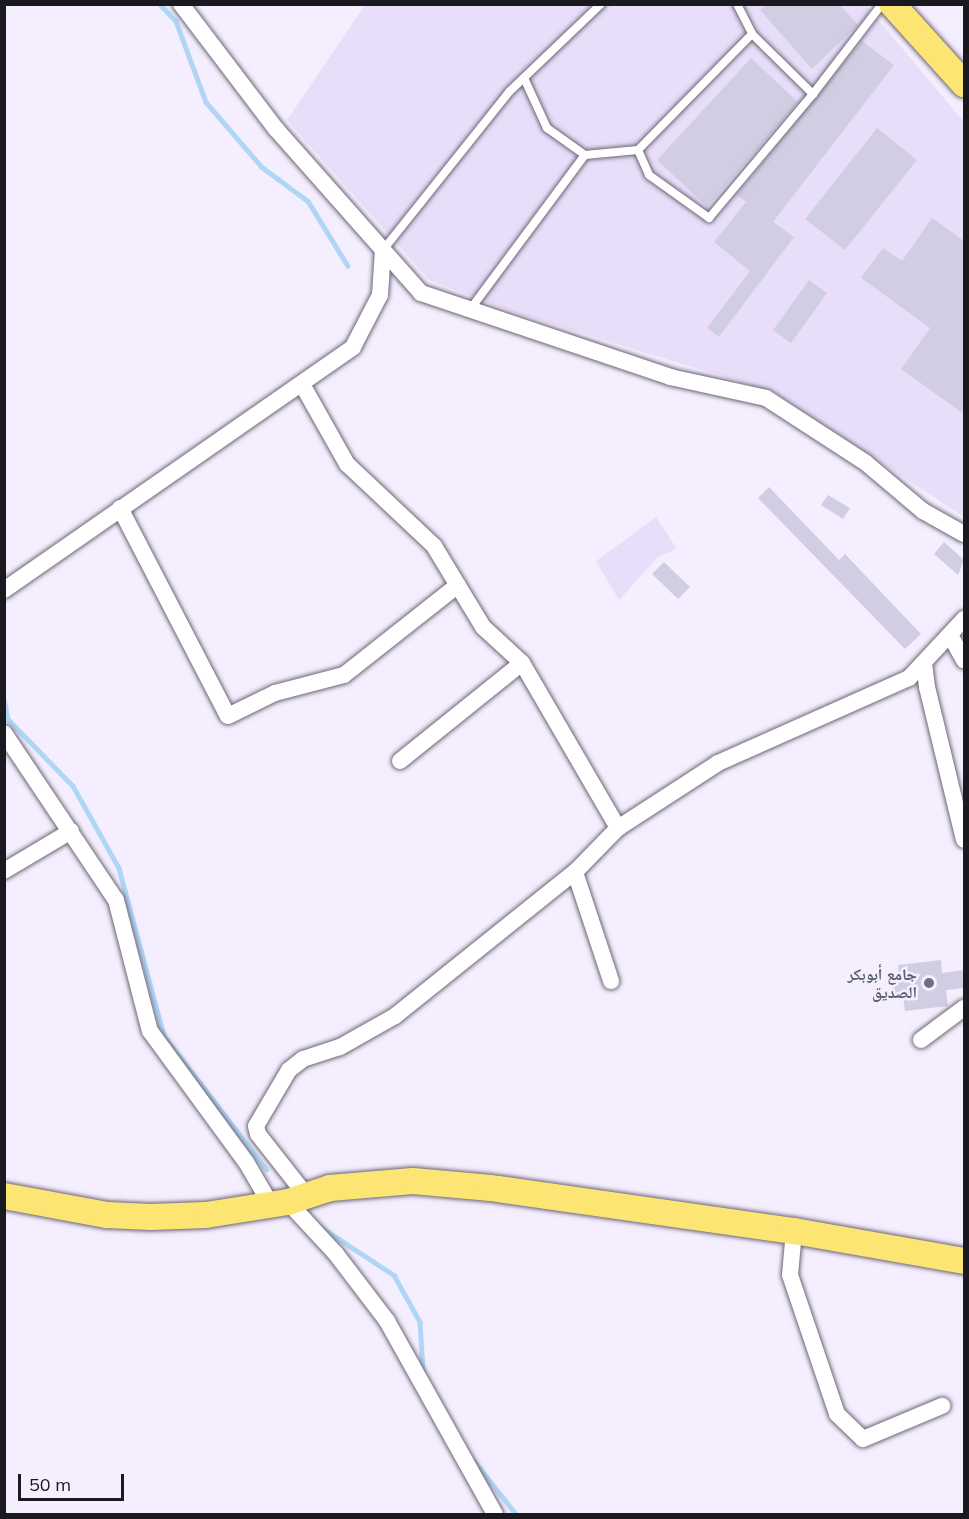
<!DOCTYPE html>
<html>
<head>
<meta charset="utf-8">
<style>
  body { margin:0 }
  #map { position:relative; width:969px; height:1519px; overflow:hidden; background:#f4eefe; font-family:Mulish,"Noto Naskh Arabic",sans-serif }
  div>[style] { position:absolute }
  .built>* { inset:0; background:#e9defa }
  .stream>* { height:4.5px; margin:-2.25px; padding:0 2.25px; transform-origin:2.25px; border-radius:2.25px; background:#b0d6f6 }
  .building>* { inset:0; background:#d1cee3 }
  .roads { filter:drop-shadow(0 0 2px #6d6677) drop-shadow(0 0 2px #6d6677) }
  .service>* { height:8px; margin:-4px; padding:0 4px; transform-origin:4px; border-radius:4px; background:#fff }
  .minor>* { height:16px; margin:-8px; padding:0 8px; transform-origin:8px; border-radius:8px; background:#fff }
  .primary>* { height:26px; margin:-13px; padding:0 13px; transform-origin:13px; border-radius:13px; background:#fde573 }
  .dots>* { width:16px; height:16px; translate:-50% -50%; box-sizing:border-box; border:3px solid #f4eefe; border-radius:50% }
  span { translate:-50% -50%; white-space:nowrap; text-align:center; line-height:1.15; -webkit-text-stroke:5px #f4eefe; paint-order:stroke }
  .worship-label { font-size:16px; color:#5b616d; font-weight:700 }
  .right { translate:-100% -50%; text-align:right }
  .frame { position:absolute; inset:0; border:6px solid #1b1920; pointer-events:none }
  .scale { position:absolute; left:18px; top:1474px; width:106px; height:27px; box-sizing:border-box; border:3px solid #1b1920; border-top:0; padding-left:8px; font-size:18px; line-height:21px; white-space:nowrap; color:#1b1920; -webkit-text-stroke:4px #f4eefe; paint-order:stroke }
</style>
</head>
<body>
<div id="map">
  <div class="built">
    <i style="clip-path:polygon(365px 5px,866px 5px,964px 122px,964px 517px,774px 392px,516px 313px,429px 280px,287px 120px)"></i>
    <i style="clip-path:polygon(656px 517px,677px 549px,658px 557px,619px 600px,596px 561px)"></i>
  </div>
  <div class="stream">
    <i style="left:160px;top:4px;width:23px;rotate:47deg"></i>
    <i style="left:176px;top:21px;width:86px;rotate:69.7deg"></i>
    <i style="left:206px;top:102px;width:86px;rotate:49.3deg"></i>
    <i style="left:262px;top:167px;width:57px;rotate:36.5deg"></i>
    <i style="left:308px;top:201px;width:76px;rotate:58.4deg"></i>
    <i style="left:4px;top:699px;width:20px;rotate:79deg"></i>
    <i style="left:8px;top:719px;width:93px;rotate:45.9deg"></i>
    <i style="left:73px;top:786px;width:94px;rotate:60.7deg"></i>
    <i style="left:119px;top:868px;width:174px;rotate:75deg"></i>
    <i style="left:164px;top:1036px;width:168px;rotate:52.5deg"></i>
    <i style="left:319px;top:1226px;width:90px;rotate:33.2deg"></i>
    <i style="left:394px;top:1275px;width:54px;rotate:61deg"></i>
    <i style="left:420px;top:1322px;width:49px;rotate:86.5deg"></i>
    <i style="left:474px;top:1461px;width:68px;rotate:51.6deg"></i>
  </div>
  <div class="building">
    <i style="clip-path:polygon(767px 4px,839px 4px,858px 25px,812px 69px,760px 10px)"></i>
    <i style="clip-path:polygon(862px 41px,894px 65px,773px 222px,794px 237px,719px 337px,707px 328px,750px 271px,714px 242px,746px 202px,737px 195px)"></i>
    <i style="clip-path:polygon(751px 58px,798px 102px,707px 207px,657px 160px)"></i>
    <i style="clip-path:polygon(877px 128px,917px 160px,845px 250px,805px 219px)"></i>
    <i style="clip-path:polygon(932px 218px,964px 241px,964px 414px,901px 369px,930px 328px,861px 278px,883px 248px,902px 261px)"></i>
    <i style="clip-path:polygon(809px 280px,827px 293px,791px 343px,773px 330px)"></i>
    <i style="clip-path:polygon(769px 487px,839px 560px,845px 554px,921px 634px,905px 649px,758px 498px)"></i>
    <i style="clip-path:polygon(828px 495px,850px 508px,843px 519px,821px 505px)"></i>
    <i style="clip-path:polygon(944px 542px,964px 560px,958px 575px,934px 554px)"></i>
    <i style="clip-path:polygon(664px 562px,690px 587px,678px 599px,652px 574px)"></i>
    <i style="clip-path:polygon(941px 960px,942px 973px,964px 970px,964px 988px,946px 990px,948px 1006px,905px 1011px,903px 997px,895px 998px,893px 978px,899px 978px,898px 965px)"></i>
  </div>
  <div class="roads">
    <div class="service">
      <i style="left:737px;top:4px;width:34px;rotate:63deg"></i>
      <i style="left:752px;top:34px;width:86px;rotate:44.5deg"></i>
      <i style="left:813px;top:94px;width:113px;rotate:-52.5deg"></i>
      <i style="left:524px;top:78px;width:55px;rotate:65.3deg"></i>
      <i style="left:547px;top:128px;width:47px;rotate:35.4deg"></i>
      <i style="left:638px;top:150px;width:27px;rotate:66deg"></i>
      <i style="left:649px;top:175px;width:74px;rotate:35.6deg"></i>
      <i style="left:709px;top:218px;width:162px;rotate:-50deg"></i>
      <i style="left:383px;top:250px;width:203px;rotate:-51.4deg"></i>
      <i style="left:510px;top:91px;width:126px;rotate:-43.7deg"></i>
      <i style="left:469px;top:311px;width:194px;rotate:-53.4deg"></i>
      <i style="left:585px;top:155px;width:53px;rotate:-5.4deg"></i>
      <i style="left:638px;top:150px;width:163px;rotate:-45.5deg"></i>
    </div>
    <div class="minor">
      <i style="left:181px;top:4px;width:157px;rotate:52.8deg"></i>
      <i style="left:276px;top:129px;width:219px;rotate:48.5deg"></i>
      <i style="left:421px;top:293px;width:263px;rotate:18.6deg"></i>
      <i style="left:670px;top:377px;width:98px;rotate:12.3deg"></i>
      <i style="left:766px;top:398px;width:119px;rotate:33deg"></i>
      <i style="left:866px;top:463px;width:75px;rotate:40.1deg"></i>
      <i style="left:923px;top:511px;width:47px;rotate:29.3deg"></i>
      <i style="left:303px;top:386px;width:90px;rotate:60.6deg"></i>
      <i style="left:347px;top:464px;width:120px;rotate:43.3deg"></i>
      <i style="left:434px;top:546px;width:95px;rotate:58.8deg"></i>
      <i style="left:483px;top:627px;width:53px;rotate:42.7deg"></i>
      <i style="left:522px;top:663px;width:191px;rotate:59.8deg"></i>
      <i style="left:120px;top:508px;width:234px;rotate:62.6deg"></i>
      <i style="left:228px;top:716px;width:52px;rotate:-26.1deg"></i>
      <i style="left:275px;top:693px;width:71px;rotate:-14.6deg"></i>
      <i style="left:344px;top:675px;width:145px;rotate:-38.3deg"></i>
      <i style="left:4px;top:590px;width:425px;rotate:-34.8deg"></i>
      <i style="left:353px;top:347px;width:59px;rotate:-62.6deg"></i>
      <i style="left:380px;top:295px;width:45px;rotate:-86.2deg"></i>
      <i style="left:950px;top:635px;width:29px;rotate:61deg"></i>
      <i style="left:924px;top:663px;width:24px;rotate:83deg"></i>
      <i style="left:927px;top:687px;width:157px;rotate:76.4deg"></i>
      <i style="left:4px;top:733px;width:201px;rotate:56.2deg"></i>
      <i style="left:116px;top:900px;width:135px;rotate:75.5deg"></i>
      <i style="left:150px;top:1031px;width:162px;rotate:53.8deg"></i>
      <i style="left:246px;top:1162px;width:48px;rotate:59.7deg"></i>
      <i style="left:400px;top:761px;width:156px;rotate:-38.8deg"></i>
      <i style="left:4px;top:871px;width:78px;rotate:-30.8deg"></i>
      <i style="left:575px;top:872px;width:115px;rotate:71.7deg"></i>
      <i style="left:921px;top:1040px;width:54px;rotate:-36.7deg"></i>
      <i style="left:305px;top:1194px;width:76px;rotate:-128.1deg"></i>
      <i style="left:258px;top:1134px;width:8px;rotate:-104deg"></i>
      <i style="left:256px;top:1126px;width:65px;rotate:-59.5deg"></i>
      <i style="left:289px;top:1070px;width:18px;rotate:-38deg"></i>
      <i style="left:303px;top:1059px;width:39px;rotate:-18deg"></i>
      <i style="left:340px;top:1047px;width:63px;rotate:-29.4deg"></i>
      <i style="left:395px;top:1016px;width:231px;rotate:-38.7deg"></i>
      <i style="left:575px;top:872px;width:62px;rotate:-45.7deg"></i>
      <i style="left:618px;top:828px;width:119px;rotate:-33deg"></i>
      <i style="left:718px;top:763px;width:209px;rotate:-24deg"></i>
      <i style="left:909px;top:678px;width:81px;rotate:-47deg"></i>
      <i style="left:288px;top:1202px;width:71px;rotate:47.3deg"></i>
      <i style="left:336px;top:1254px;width:84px;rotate:52.7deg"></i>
      <i style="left:387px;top:1321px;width:221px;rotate:60.8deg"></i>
      <i style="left:794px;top:1231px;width:44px;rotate:95.2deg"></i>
      <i style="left:790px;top:1275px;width:147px;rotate:71.3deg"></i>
      <i style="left:837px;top:1414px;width:36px;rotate:44deg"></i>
      <i style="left:863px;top:1439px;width:86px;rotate:-22.7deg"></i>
    </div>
    <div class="primary">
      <i style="left:892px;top:4px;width:108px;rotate:48deg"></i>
      <i style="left:4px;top:1196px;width:105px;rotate:10.5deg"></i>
      <i style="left:107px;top:1215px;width:44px;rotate:2.6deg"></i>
      <i style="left:151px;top:1217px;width:55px;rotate:-2.1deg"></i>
      <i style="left:206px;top:1215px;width:83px;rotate:-9deg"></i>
      <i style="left:288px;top:1202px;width:44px;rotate:-18.4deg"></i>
      <i style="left:330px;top:1188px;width:83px;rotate:-4.8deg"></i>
      <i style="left:413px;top:1181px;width:78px;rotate:5.1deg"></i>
      <i style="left:491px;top:1188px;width:306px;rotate:8.1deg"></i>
      <i style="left:794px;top:1231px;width:173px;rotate:10deg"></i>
    </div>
  </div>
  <div class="dots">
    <i style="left:929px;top:983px;background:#6b7280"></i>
  </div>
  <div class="worship-label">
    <span class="right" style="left:917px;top:983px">جامع أبوبكر<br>الصديق</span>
  </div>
  <div class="frame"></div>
  <div class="scale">50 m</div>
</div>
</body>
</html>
